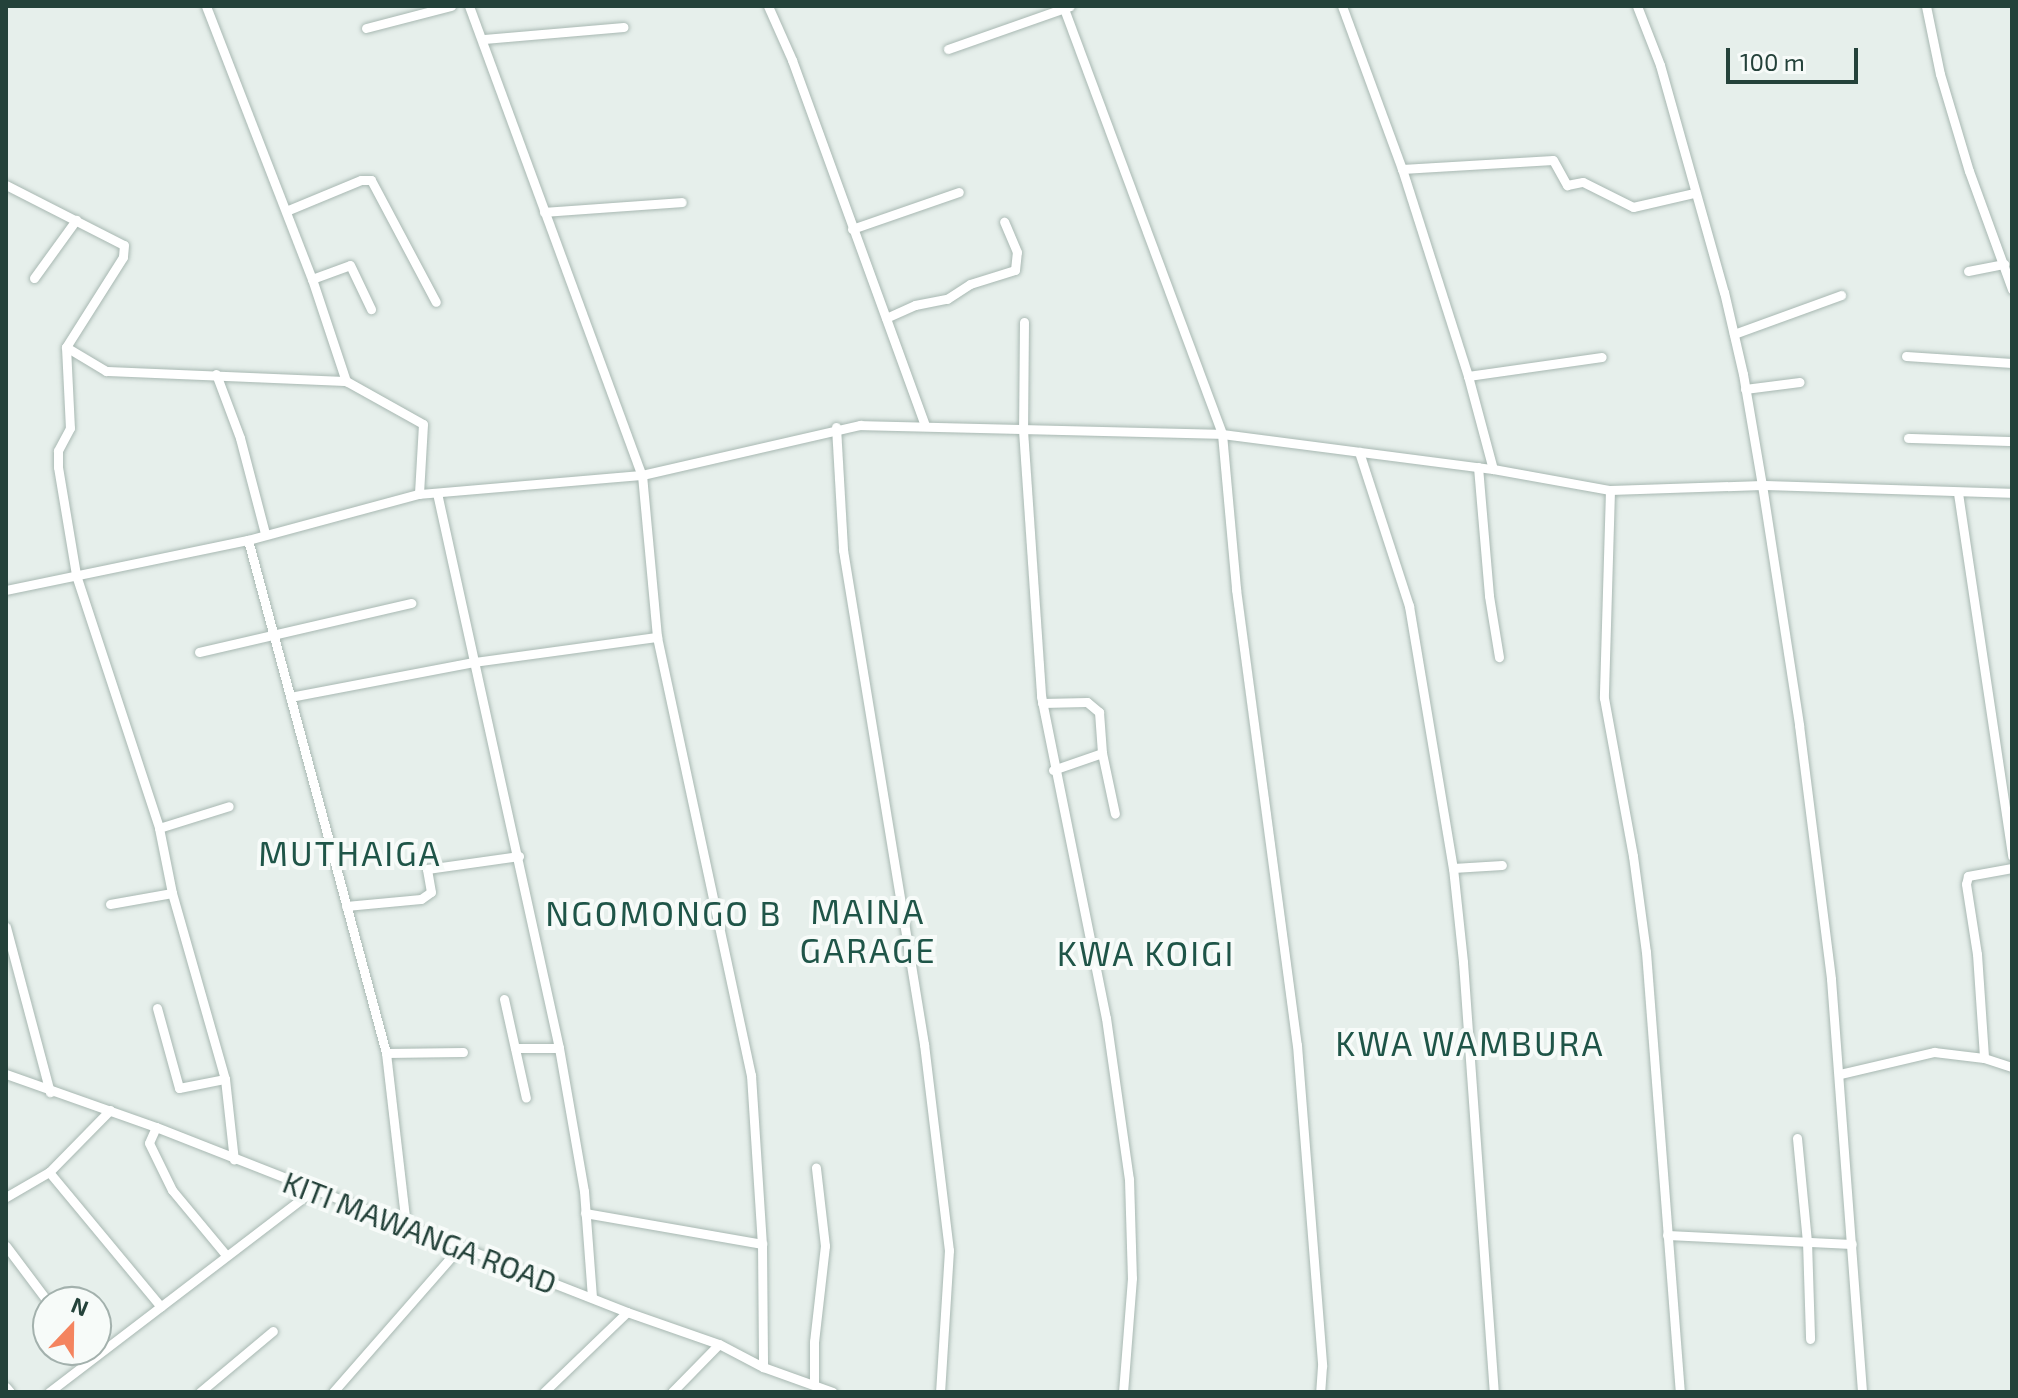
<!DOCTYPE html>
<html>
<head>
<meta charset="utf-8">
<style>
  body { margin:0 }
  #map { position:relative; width:2018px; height:1398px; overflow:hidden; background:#e6efeb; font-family:"Exo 2",sans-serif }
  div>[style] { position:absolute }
  .roads { filter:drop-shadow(0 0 2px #a8b8b2) drop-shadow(0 0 2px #a8b8b2) }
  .street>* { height:9px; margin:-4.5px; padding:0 4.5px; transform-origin:4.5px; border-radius:4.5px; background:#fff }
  span { translate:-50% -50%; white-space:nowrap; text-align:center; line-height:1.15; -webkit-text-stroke:8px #f7fbf9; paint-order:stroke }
  .street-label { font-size:30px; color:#24423a }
  .quarter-label { font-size:34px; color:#1f5548; letter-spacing:2px }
  .frame { position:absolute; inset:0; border:8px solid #24423a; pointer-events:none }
  .north { position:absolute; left:32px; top:1286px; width:80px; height:80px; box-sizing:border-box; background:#f7fbf9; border:2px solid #a3b1ad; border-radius:50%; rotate:22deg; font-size:22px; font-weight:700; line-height:32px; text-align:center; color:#24423a }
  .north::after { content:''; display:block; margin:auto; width:28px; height:36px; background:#f4845f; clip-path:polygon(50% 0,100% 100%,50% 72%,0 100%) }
  .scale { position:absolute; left:1726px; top:48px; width:132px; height:36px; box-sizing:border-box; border:4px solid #24423a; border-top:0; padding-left:10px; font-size:24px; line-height:28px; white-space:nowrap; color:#24423a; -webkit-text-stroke:6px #f7fbf9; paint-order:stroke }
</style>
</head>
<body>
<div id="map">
  <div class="roads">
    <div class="street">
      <i style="left:206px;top:6px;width:293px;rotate:68.8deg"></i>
      <i style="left:312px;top:279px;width:108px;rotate:71.6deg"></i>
      <i style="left:346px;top:381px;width:88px;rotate:29.2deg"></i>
      <i style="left:423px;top:424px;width:70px;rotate:93.3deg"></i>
      <i style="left:469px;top:6px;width:500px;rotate:69.8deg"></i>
      <i style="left:642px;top:475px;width:163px;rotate:84.7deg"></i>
      <i style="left:768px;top:6px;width:59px;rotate:66deg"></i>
      <i style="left:792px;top:60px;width:388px;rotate:70deg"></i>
      <i style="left:1063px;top:6px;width:457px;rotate:69.6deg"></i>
      <i style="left:1222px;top:434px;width:156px;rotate:84.8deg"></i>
      <i style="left:1236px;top:589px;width:460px;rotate:82.4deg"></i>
      <i style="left:1297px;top:1045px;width:322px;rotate:85.5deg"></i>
      <i style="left:1322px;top:1366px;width:26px;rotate:94deg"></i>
      <i style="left:1342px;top:6px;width:174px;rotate:69.8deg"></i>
      <i style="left:1402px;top:169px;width:217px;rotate:72.3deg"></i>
      <i style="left:1468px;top:376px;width:96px;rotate:75deg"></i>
      <i style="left:1637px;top:6px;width:63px;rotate:68.7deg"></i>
      <i style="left:1660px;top:65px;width:236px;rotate:74.3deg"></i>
      <i style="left:1724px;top:292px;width:84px;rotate:77deg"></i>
      <i style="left:1743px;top:374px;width:113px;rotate:80.3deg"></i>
      <i style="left:1762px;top:485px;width:243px;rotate:81.2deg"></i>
      <i style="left:1799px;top:725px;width:256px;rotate:82.8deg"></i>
      <i style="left:1831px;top:979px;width:414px;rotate:85.7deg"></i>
      <i style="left:1926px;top:6px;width:69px;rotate:78.4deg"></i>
      <i style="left:1940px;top:74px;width:101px;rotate:73.4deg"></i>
      <i style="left:1969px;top:171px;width:126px;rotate:70deg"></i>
      <i style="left:366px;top:28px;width:88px;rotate:-14.5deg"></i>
      <i style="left:484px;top:39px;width:140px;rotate:-4.9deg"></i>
      <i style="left:948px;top:49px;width:129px;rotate:-19.4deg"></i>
      <i style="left:1402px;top:169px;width:151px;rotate:-3.4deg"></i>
      <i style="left:1553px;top:160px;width:29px;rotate:61deg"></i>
      <i style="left:1567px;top:185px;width:16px;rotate:-11deg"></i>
      <i style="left:1583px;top:182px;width:56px;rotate:26.6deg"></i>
      <i style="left:1633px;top:207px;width:63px;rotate:-12.9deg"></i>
      <i style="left:6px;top:185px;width:132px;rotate:27deg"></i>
      <i style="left:124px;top:245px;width:12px;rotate:95deg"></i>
      <i style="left:123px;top:257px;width:107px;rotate:122.3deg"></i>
      <i style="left:66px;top:347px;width:81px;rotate:87.2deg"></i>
      <i style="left:70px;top:428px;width:26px;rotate:118deg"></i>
      <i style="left:58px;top:451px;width:16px;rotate:90deg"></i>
      <i style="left:58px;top:467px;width:109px;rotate:80.5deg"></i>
      <i style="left:76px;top:575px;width:266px;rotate:71.8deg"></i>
      <i style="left:159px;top:828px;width:66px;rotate:78.7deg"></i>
      <i style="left:172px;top:893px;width:193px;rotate:74.1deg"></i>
      <i style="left:225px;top:1079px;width:81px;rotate:83.7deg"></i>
      <i style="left:286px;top:211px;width:81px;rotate:-22.5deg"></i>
      <i style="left:361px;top:180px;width:10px"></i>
      <i style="left:371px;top:180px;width:138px;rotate:62deg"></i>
      <i style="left:544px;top:212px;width:138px;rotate:-4.1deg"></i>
      <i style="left:852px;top:229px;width:113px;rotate:-19.1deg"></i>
      <i style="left:1968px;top:271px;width:37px;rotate:-11deg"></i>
      <i style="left:34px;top:278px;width:72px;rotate:-54.1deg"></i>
      <i style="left:312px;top:279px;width:40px;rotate:-20.2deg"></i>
      <i style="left:350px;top:265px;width:49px;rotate:64.5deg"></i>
      <i style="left:886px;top:318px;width:32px;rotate:-24deg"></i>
      <i style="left:915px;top:305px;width:33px;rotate:-11deg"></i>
      <i style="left:947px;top:299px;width:27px;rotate:-33deg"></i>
      <i style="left:970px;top:284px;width:47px;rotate:-17.3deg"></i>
      <i style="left:1015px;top:270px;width:18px;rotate:-84deg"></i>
      <i style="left:1017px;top:252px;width:33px;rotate:-113deg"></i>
      <i style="left:1024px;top:322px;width:108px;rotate:90.5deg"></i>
      <i style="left:1023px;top:430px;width:267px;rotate:86.1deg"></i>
      <i style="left:1041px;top:696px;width:328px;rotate:78.6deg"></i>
      <i style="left:1106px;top:1018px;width:163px;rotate:81.9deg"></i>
      <i style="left:1129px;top:1179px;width:99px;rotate:88.3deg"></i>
      <i style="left:1132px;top:1278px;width:114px;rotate:94.5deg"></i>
      <i style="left:1734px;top:334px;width:114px;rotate:-20deg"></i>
      <i style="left:66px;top:347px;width:47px;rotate:31deg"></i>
      <i style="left:106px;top:371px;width:240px;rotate:2.4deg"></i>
      <i style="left:1906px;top:356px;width:106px;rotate:3.8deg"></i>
      <i style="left:216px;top:374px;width:68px;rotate:69.4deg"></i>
      <i style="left:240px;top:438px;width:98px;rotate:75.3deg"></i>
      <i style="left:1468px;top:376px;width:135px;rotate:-8.1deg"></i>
      <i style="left:1745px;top:389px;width:55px;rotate:-7.3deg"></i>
      <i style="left:836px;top:427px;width:123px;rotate:86.7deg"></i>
      <i style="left:843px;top:550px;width:501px;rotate:80.69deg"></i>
      <i style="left:924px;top:1044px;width:208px;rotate:83.1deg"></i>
      <i style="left:949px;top:1250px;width:142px;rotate:93.6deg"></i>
      <i style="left:1908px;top:438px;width:104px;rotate:1.7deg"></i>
      <i style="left:1359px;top:452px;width:162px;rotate:72deg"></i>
      <i style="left:1409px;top:606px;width:266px;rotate:80.5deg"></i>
      <i style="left:1453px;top:868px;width:49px;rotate:-3.5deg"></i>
      <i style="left:1478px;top:467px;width:129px;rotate:85.1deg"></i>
      <i style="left:1489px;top:596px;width:62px;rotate:80.7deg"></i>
      <i style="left:1610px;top:490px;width:208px;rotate:91.7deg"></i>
      <i style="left:1604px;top:698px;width:161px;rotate:79.6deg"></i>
      <i style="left:1633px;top:856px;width:97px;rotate:82.3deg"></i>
      <i style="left:1646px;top:952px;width:441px;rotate:85.6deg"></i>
      <i style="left:437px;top:493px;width:568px;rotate:77.6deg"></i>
      <i style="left:559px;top:1048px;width:145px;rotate:80.1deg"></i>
      <i style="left:584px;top:1191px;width:107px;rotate:85.7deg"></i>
      <i style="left:1958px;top:493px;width:367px;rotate:81.5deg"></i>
      <i style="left:248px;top:540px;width:531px;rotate:74.94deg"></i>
      <i style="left:386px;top:1053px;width:175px;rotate:83.4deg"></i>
      <i style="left:6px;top:590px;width:247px;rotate:-11.7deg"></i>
      <i style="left:248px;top:540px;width:177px;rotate:-15.1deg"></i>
      <i style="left:419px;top:494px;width:224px;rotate:-4.9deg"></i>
      <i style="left:642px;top:475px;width:224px;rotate:-12.9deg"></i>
      <i style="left:860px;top:425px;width:362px;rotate:1.4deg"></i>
      <i style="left:1222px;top:434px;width:273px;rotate:7.4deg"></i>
      <i style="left:1493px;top:469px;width:119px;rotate:10.2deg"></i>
      <i style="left:1610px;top:490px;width:152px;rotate:-1.9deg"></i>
      <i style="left:1762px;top:485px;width:250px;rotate:1.8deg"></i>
      <i style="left:199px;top:652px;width:218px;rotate:-13deg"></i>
      <i style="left:290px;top:697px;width:187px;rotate:-10.8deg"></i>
      <i style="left:474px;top:662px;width:185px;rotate:-7.8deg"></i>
      <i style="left:657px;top:637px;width:448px;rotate:77.9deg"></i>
      <i style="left:751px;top:1075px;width:169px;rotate:86.3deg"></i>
      <i style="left:762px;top:1244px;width:123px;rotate:89.5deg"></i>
      <i style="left:1042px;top:703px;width:45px;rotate:-1.3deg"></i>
      <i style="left:1087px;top:702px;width:16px;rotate:40deg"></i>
      <i style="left:1099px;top:712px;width:41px;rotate:85.8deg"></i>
      <i style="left:1102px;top:753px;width:62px;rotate:78deg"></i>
      <i style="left:1053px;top:770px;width:52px;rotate:-19.1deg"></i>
      <i style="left:159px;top:828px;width:73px;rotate:-17.4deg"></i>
      <i style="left:1453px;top:868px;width:95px;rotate:83.9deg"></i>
      <i style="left:1463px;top:962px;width:431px;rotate:85.9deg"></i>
      <i style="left:2012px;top:868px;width:45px;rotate:169.7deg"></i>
      <i style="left:1968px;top:876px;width:8px;rotate:104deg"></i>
      <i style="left:1966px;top:884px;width:71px;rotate:81.1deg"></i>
      <i style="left:1977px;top:954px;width:104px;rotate:86.1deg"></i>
      <i style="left:1984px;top:1058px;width:29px;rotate:18deg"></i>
      <i style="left:110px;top:904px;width:63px;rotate:-10.1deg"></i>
      <i style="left:346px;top:906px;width:75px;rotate:-5.3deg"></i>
      <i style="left:421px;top:899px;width:12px;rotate:-35deg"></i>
      <i style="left:431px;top:892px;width:23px;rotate:-100deg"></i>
      <i style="left:427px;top:869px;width:93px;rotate:-8deg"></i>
      <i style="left:6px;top:927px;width:171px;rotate:75.1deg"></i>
      <i style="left:504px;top:999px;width:101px;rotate:77.5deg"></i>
      <i style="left:157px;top:1008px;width:83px;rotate:74.6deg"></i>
      <i style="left:179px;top:1088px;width:47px;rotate:-11.1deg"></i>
      <i style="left:515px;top:1048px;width:44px"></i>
      <i style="left:386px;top:1053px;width:77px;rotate:-0.7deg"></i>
      <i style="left:6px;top:1074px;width:159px;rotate:19.5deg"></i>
      <i style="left:156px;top:1127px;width:506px;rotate:21.44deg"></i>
      <i style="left:627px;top:1312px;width:97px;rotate:19.2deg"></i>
      <i style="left:719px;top:1344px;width:50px;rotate:27.6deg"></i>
      <i style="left:763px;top:1367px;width:74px;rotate:19.7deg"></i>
      <i style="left:1840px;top:1074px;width:97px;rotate:-13.2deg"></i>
      <i style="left:1934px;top:1052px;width:50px;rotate:6.8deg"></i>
      <i style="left:110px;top:1110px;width:87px;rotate:134.5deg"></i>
      <i style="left:49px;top:1172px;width:175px;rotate:50.3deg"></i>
      <i style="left:156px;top:1127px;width:17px;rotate:114deg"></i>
      <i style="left:149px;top:1143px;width:52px;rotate:63.9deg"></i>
      <i style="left:172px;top:1190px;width:85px;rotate:50.3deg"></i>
      <i style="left:1797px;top:1138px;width:103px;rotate:84.5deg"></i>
      <i style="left:1807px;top:1241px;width:98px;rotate:88.2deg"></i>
      <i style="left:6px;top:1197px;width:50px;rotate:-30.2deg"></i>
      <i style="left:585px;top:1213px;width:180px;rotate:9.9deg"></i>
      <i style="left:1667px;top:1235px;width:185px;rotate:2.8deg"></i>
      <i style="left:6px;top:1246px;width:70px;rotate:53.1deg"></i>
      <i style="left:814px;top:1383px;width:41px;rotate:-90deg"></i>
      <i style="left:814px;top:1342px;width:97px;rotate:-83.5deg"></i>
      <i style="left:825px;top:1246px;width:79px;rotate:-96.6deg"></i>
      <i style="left:6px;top:1387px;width:6px;rotate:51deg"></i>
      <i style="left:49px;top:1392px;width:332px;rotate:-37.4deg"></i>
      <i style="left:200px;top:1392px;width:95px;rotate:-39.9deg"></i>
      <i style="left:333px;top:1392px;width:193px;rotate:-48.8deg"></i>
      <i style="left:544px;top:1392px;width:115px;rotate:-43.9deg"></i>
      <i style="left:672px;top:1392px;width:67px;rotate:-45.6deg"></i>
    </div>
  </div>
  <div class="street-label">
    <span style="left:420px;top:1232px;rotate:21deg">KITI MAWANGA ROAD</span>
  </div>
  <div class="quarter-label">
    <span style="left:350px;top:853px">MUTHAIGA</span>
    <span style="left:868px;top:930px">MAINA<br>GARAGE</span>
    <span style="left:664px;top:913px">NGOMONGO B</span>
    <span style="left:1146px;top:953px">KWA KOIGI</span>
    <span style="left:1470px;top:1043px">KWA WAMBURA</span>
  </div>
  <div class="frame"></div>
  <div class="north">N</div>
  <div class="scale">100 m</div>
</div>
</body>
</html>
